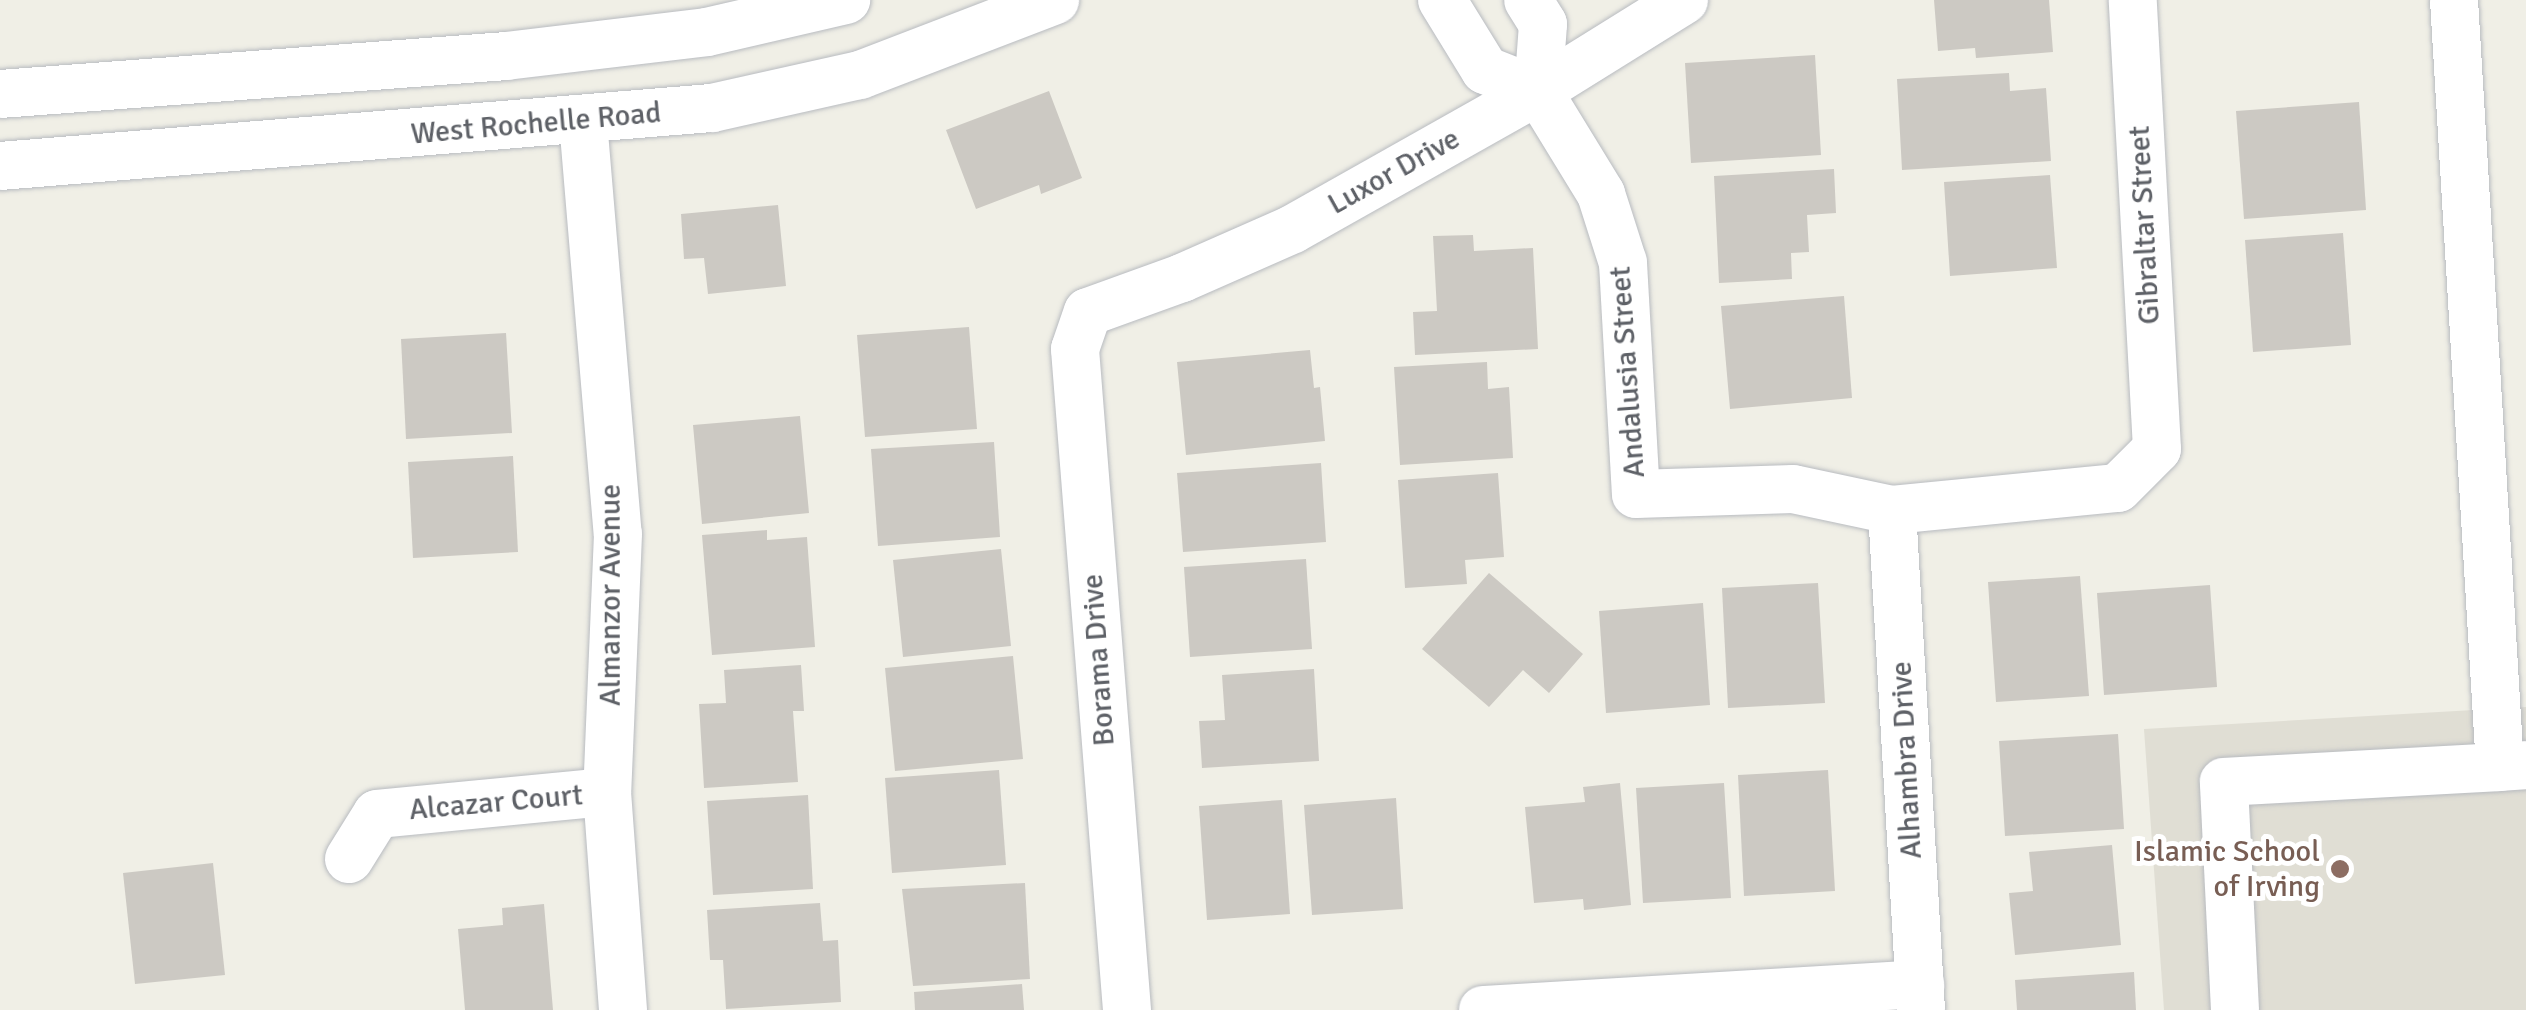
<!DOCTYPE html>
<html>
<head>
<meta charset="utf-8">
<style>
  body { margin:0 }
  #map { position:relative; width:2526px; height:1010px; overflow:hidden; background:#f0efe6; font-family:Signika,sans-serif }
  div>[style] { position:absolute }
  .education>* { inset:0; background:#e0ded4 }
  .building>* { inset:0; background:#ccc9c3 }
  .roads { filter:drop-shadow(0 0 2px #b8bbc0) drop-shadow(0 0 2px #b8bbc0) }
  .minor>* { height:48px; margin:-24px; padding:0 24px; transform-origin:24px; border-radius:24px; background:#fff }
  .dots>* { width:28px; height:28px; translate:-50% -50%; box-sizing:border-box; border:5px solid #fff; border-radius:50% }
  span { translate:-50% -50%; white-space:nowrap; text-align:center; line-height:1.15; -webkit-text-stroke:10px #fff; paint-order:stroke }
  .street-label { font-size:30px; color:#5e6167 }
  .education-label { font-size:30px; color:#785e54 }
  .right { translate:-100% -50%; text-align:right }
</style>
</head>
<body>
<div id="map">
  <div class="education">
    <i style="clip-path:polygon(2526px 707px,2526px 1010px,2164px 1010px,2144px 729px)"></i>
  </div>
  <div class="building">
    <i style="clip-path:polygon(1934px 0,2049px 0,2053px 52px,1976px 58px,1975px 48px,1938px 51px)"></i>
    <i style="clip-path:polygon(1815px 55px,1821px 155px,1691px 163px,1685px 63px)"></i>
    <i style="clip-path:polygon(2009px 73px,2010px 91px,2046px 88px,2051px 161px,1902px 170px,1897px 79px)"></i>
    <i style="clip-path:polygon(1049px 91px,1082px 178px,1041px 194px,1039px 185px,976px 209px,946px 130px)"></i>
    <i style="clip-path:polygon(2359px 102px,2366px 210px,2244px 219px,2236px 111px)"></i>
    <i style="clip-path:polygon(1834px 169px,1836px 213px,1807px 215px,1809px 252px,1791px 253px,1792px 279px,1719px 283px,1714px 176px)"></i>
    <i style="clip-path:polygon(2050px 175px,2057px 268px,1950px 276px,1944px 182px)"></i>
    <i style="clip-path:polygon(778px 205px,786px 286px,708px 294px,704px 258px,684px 259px,681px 214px)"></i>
    <i style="clip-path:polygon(2343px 233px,2351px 345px,2253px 352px,2245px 240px)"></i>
    <i style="clip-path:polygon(1473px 235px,1474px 251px,1533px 248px,1538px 349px,1415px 355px,1413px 312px,1437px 311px,1433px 236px)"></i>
    <i style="clip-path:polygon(1844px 296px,1852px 398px,1730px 409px,1721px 306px)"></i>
    <i style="clip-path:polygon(969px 327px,977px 429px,865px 437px,857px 335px)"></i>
    <i style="clip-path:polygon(506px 333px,512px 433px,406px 439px,401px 339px)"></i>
    <i style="clip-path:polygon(1310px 350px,1314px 388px,1320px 387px,1325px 441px,1186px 455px,1177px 362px)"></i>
    <i style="clip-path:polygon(1487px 362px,1488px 389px,1509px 387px,1513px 458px,1400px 465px,1394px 367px)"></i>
    <i style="clip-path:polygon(800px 416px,809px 513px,702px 524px,693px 425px)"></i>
    <i style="clip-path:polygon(994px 442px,1000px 537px,878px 546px,871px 449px)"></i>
    <i style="clip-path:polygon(513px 456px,518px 552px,413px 558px,408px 462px)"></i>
    <i style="clip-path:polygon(1321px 463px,1326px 542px,1183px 552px,1177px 473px)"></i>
    <i style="clip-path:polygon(1498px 473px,1504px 557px,1465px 560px,1467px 584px,1405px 588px,1398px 480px)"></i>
    <i style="clip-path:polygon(767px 530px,767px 540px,807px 537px,815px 647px,712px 655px,702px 535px)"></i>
    <i style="clip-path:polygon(1001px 549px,1011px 646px,903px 657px,893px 560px)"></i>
    <i style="clip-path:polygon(1306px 559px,1312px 649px,1190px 657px,1184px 567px)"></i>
    <i style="clip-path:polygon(1489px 573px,1583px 654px,1549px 693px,1523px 670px,1489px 707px,1422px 649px)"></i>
    <i style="clip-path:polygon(2080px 576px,2089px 696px,1996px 702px,1988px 582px)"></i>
    <i style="clip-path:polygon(1818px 583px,1825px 703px,1728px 708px,1722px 588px)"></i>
    <i style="clip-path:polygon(2210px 585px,2217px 687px,2104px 695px,2097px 593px)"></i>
    <i style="clip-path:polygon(1703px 603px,1710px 705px,1606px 713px,1599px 611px)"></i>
    <i style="clip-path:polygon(1013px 656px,1023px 759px,895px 771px,885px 668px)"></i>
    <i style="clip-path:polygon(801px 665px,804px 711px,793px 711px,798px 782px,704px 788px,699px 704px,726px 703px,724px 670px)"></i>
    <i style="clip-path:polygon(1314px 669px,1319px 761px,1202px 768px,1199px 721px,1225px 720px,1222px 675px)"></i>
    <i style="clip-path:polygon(2118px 734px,2124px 829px,2005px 836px,1999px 741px)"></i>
    <i style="clip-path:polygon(999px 770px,1006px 865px,892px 873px,885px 778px)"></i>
    <i style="clip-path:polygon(1828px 770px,1835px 891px,1744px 896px,1738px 775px)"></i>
    <i style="clip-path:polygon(1620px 783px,1631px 905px,1584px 910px,1583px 899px,1534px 903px,1525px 807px,1585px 802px,1583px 787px)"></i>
    <i style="clip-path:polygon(1724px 783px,1731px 898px,1643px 903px,1636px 788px)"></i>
    <i style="clip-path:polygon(808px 795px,813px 889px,713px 895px,707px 801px)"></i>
    <i style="clip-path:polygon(1396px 798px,1403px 909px,1312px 915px,1304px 805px)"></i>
    <i style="clip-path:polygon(1282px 800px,1290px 914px,1207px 920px,1199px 806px)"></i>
    <i style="clip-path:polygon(2112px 845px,2121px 945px,2015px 955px,2009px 893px,2033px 891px,2029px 852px)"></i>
    <i style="clip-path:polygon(213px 863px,225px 975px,135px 984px,123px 873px)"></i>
    <i style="clip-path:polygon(1025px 883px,1030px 979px,913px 986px,902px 889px)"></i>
    <i style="clip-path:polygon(820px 903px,823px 941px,838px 940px,841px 1002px,726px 1009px,723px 960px,710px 960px,707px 910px)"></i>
    <i style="clip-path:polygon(544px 904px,553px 1010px,465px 1010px,458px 929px,503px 925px,502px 908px)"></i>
    <i style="clip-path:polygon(2134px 972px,2136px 1010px,2017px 1010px,2015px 980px)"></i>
    <i style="clip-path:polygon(1022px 984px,1024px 1010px,915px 1010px,914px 992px)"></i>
  </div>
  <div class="roads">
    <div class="minor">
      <i style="left:1442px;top:0;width:82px;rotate:58.4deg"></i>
      <i style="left:1485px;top:70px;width:57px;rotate:21.6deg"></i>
      <i style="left:1538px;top:91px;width:67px;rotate:-85.7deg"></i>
      <i style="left:1543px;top:24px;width:28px;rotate:-122deg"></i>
      <i style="left:2454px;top:0;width:768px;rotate:86.57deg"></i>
      <i style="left:2500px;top:767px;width:26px;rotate:-4deg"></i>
      <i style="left:1538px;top:91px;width:121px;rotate:58.5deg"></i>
      <i style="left:1601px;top:194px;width:72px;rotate:72.3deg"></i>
      <i style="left:1623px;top:263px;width:231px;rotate:86.8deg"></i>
      <i style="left:1636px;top:494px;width:157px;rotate:-1.8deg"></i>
      <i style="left:1793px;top:489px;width:101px;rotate:12deg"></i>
      <i style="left:1892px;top:510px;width:227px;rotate:-5.6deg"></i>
      <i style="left:2118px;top:488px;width:55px;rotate:-45deg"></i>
      <i style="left:2157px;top:449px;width:450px;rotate:-93.1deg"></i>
      <i style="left:0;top:94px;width:507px;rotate:-4.29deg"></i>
      <i style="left:506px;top:56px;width:202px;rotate:-6.8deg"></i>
      <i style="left:707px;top:32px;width:143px;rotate:-13deg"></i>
      <i style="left:583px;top:121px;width:414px;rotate:85.2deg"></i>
      <i style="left:618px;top:534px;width:258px;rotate:92.4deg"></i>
      <i style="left:607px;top:792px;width:219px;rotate:85.8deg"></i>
      <i style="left:0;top:166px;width:714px;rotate:-4.66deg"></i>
      <i style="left:712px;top:108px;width:152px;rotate:-12.6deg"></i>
      <i style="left:860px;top:75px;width:209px;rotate:-21deg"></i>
      <i style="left:1892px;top:510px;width:501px;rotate:86.68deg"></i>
      <i style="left:349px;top:859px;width:53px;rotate:-58.1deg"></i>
      <i style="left:377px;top:814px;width:231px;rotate:-5.5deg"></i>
      <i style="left:1127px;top:1010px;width:663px;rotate:-94.5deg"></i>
      <i style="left:1075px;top:349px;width:39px;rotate:-71deg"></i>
      <i style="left:1088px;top:312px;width:100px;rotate:-19.9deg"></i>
      <i style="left:1182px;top:278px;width:121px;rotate:-23.8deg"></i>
      <i style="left:1293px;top:229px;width:281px;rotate:-29.4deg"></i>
      <i style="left:1538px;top:91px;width:172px;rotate:-31.9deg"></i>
      <i style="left:1483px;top:1010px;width:438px;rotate:-3.4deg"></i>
      <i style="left:2235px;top:1010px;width:228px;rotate:-92.8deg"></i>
      <i style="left:2224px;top:782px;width:276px;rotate:-3.1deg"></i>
    </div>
  </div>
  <div class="dots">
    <i style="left:2340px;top:869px;background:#8d6e63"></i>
  </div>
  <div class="street-label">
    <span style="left:536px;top:124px;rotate:-5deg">West Rochelle Road</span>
    <span style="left:1394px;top:172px;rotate:-29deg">Luxor Drive</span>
    <span style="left:2145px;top:225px;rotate:-93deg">Gibraltar Street</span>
    <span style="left:1628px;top:372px;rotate:-94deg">Andalusia Street</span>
    <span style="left:611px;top:595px;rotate:-90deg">Almanzor Avenue</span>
    <span style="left:1099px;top:660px;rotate:-94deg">Borama Drive</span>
    <span style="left:1907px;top:760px;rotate:-93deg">Alhambra Drive</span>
    <span style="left:496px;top:803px;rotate:-5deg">Alcazar Court</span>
  </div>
  <div class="education-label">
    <span class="right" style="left:2320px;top:869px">Islamic School<br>of Irving</span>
  </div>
</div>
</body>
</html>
